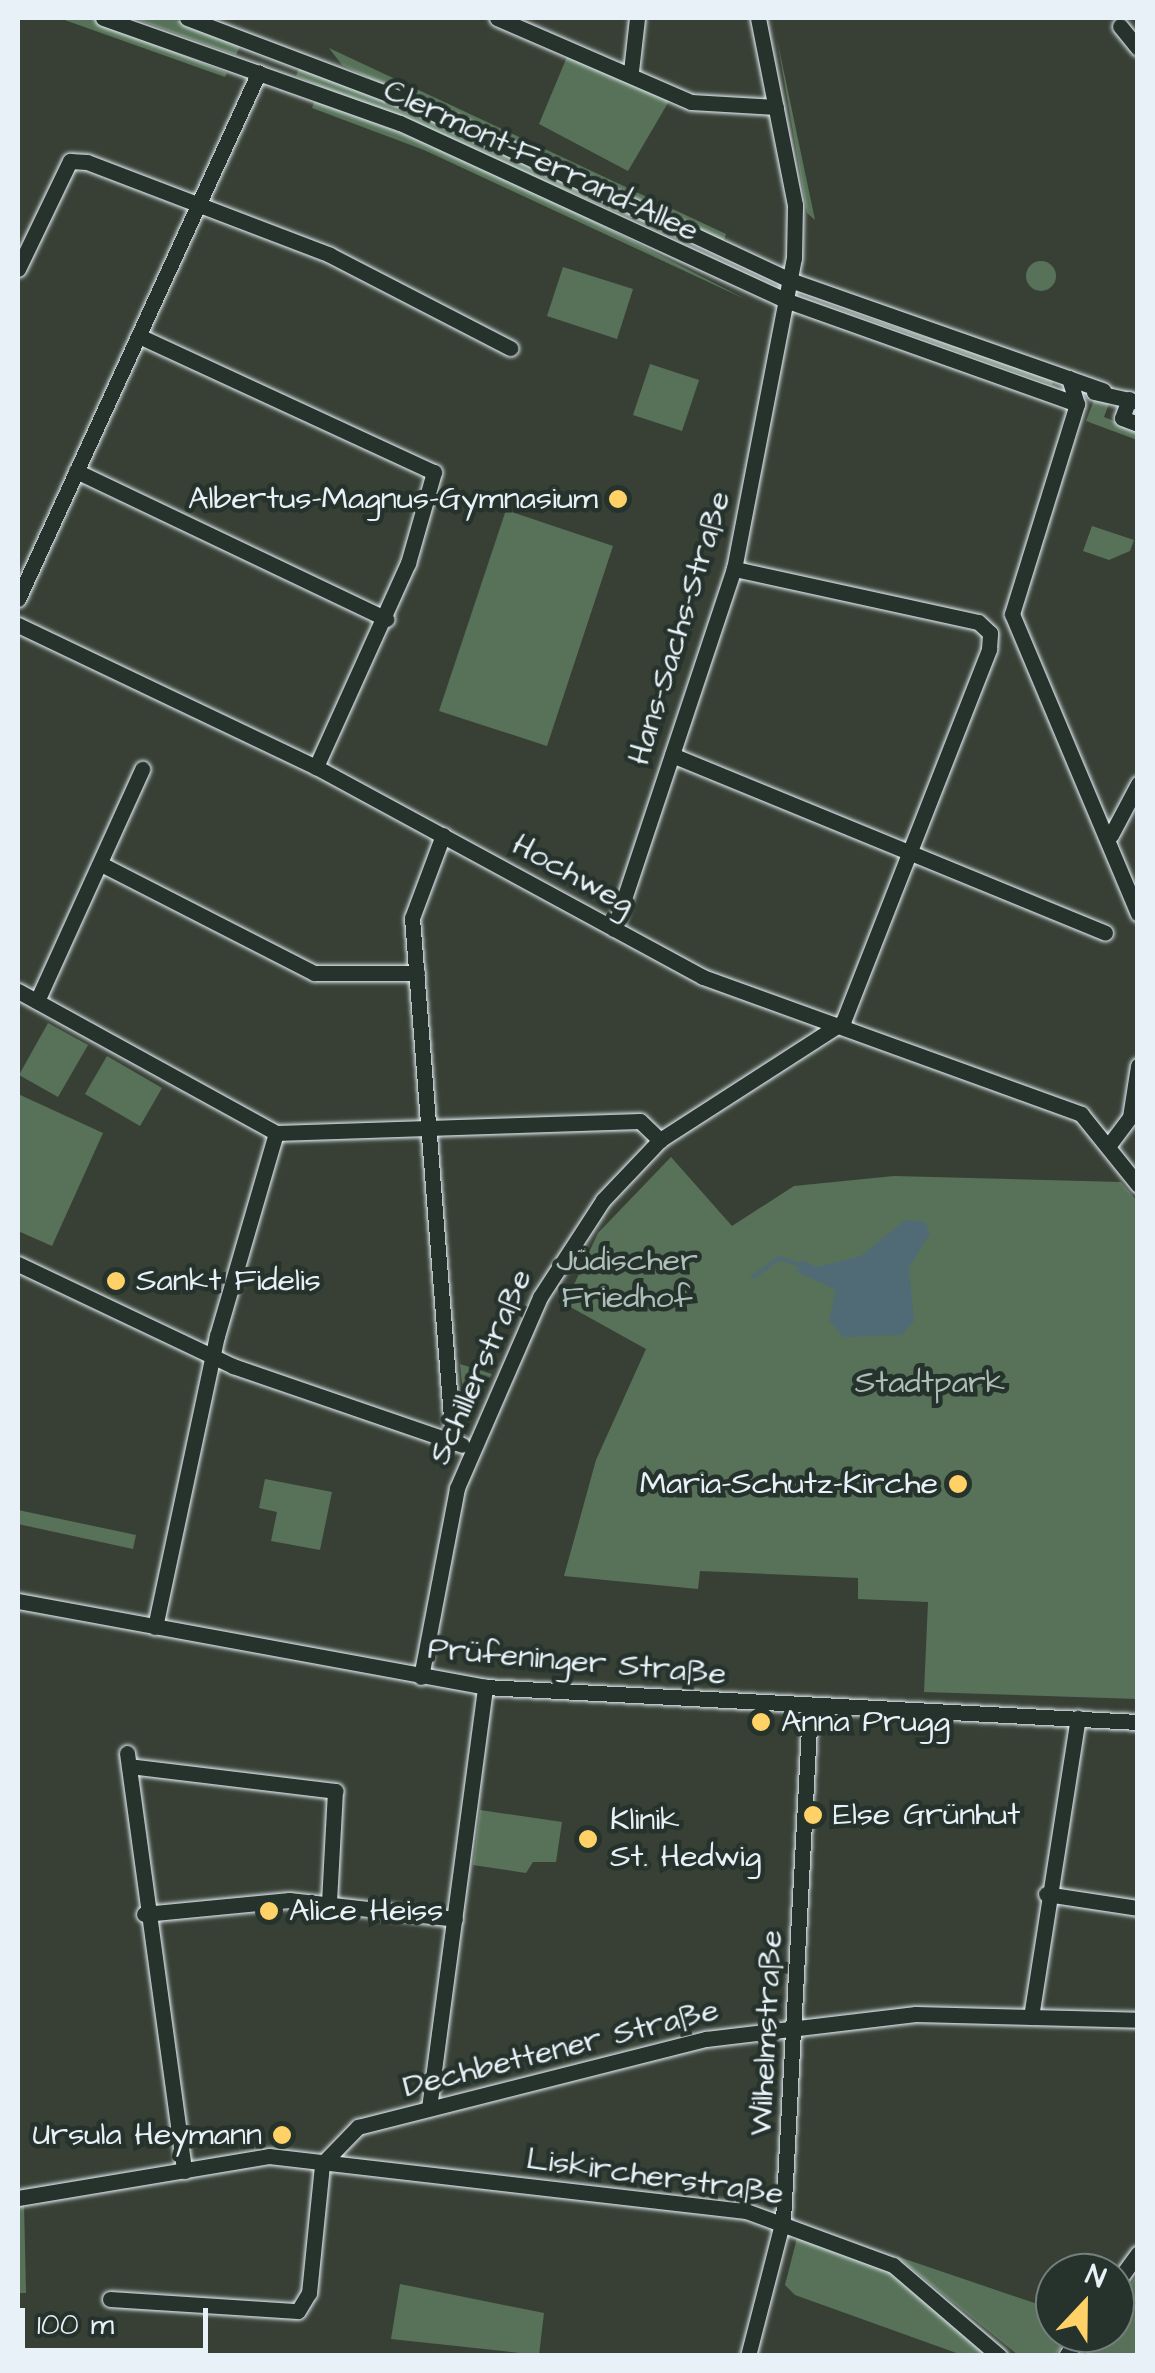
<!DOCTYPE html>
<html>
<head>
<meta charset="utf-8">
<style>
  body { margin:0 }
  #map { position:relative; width:1155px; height:2373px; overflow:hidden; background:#384036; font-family:"Architects Daughter",sans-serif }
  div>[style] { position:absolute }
  .green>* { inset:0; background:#577258 }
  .round { border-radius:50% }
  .water>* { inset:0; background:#506b76 }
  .stream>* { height:4px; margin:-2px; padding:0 2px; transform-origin:2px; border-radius:2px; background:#506b76 }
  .roads { filter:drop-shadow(0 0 2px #e8f1f8) drop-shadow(0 0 2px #e8f1f8) }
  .minor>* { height:15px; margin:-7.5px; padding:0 7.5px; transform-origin:7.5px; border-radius:7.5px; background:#26332d }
  .dots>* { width:28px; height:28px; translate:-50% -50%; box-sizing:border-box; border:5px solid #26332d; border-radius:50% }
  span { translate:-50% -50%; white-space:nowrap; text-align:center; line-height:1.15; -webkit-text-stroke:9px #26332d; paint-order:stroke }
  .street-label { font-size:32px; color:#e8f1f8 }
  .poi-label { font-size:32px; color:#e8f1f8 }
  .right { translate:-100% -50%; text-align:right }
  .left { translate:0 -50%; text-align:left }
  .park-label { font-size:32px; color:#aebeb8 }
  .frame { position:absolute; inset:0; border:20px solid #e8f1f8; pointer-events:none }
  .north { position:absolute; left:1035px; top:2253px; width:100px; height:100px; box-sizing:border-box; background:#26332d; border:2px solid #747f7e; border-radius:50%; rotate:22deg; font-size:28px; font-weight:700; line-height:40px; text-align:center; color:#e8f1f8 }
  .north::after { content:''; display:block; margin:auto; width:35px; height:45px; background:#ffd166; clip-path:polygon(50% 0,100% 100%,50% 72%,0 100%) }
  .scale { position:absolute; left:20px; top:2308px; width:188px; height:45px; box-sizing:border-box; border:5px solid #e8f1f8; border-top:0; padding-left:12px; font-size:30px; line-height:35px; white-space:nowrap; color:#e8f1f8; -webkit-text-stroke:8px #26332d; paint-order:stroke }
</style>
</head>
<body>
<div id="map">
  <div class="green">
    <i style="clip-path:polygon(59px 18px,96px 20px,227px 73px,225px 77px)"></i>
    <i style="clip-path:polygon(133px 18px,169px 18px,242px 42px,236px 55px)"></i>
    <i style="clip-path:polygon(777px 39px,815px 220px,807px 213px)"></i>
    <i style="clip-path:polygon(329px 48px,726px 234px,723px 243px,342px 65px)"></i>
    <i style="clip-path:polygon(569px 52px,672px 96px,628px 171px,539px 124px)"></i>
    <i style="clip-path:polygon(301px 63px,385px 97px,757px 271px,296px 76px)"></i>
    <i style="clip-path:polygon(315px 100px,481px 163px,747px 300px,424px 150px,312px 108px)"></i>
    <i class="round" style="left:1026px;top:261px;width:30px;height:30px"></i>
    <i style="clip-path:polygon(563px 267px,633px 289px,617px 339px,547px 316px)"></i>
    <i style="clip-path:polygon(822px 303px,1054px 379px,1052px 385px)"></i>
    <i style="clip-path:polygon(650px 364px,699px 380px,682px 431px,633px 415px)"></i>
    <i style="clip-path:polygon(1096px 395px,1111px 398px,1104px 417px,1137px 430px,1137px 440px,1086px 421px)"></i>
    <i style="clip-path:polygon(506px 510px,613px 546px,547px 746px,439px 711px)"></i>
    <i style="clip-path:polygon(1092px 526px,1134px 540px,1130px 551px,1109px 560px,1083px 551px)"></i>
    <i style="clip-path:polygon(48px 1023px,88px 1045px,58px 1097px,19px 1075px)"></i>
    <i style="clip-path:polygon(107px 1056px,162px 1088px,140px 1126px,85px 1094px)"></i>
    <i style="clip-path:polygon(18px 1094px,103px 1133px,52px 1246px,18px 1231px)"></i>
    <i style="clip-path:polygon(671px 1157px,732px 1226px,794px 1186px,894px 1176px,1121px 1182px,1137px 1201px,1137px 1699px,924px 1692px,928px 1602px,858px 1599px,858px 1578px,700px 1571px,698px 1589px,564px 1576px,596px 1460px,646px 1349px,565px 1304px,598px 1233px)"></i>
    <i style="clip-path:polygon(460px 1364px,492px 1374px,474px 1405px,464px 1402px)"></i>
    <i style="clip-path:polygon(265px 1479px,332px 1492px,320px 1550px,271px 1541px,277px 1512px,259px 1508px)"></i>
    <i style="clip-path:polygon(18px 1510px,136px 1535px,133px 1549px,18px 1524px)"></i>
    <i style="clip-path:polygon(480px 1810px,562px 1822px,556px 1862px,533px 1862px,526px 1873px,473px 1865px)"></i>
    <i style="clip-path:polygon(24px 2204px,26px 2293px,18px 2293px,18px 2205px)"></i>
    <i style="clip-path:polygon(797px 2238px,889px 2272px,989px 2355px,962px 2355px,795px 2295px,785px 2285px)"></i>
    <i style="clip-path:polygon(896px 2256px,1055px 2310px,1055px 2333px,1071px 2333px,1055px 2355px,1018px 2355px)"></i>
    <i style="clip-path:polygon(1137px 2275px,1137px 2355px,1082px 2355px,1097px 2333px,1115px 2333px,1115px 2306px)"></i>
    <i style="clip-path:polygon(400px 2284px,544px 2313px,539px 2355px,391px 2339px)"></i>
  </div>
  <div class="water">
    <i style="clip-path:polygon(905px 1220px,925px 1222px,930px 1233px,909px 1268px,914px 1321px,902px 1335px,843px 1337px,829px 1320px,836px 1290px,796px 1271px,802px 1260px,817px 1267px,861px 1256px)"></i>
  </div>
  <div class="stream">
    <i style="left:753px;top:1277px;width:32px;rotate:-36deg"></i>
    <i style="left:779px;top:1258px;width:21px;rotate:19deg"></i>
  </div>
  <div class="roads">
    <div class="minor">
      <i style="left:103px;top:18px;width:315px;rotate:19.5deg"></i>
      <i style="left:400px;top:123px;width:424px;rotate:24.7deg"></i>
      <i style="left:785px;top:300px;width:310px;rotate:19.6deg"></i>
      <i style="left:187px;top:18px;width:241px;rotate:20.7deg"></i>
      <i style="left:412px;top:103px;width:417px;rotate:25.1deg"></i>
      <i style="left:790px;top:280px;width:332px;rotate:19.4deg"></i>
      <i style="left:497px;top:18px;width:211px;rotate:23.4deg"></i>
      <i style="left:691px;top:102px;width:85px;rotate:3.4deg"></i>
      <i style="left:1120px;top:26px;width:28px;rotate:51deg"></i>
      <i style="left:631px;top:71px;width:53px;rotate:-83.5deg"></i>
      <i style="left:18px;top:269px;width:120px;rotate:-64.3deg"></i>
      <i style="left:70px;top:161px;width:17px;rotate:3deg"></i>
      <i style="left:87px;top:162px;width:260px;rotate:20.9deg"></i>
      <i style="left:330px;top:255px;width:203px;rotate:27.3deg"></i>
      <i style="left:139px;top:336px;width:325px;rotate:24.8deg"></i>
      <i style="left:434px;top:472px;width:95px;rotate:105.9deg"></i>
      <i style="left:408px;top:563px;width:224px;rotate:114.3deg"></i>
      <i style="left:1069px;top:378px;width:27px;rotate:73deg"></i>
      <i style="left:1077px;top:404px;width:220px;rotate:107.2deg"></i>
      <i style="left:1012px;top:614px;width:325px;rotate:67.2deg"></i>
      <i style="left:1094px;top:392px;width:45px;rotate:12.8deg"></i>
      <i style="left:1129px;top:399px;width:20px;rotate:110deg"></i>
      <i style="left:1122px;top:418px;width:17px;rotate:21deg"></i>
      <i style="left:76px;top:471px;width:344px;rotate:25.5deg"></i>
      <i style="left:18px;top:599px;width:579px;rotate:-65.43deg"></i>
      <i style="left:18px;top:625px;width:330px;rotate:25.5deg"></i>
      <i style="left:316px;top:767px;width:440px;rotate:28.5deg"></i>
      <i style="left:703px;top:977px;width:402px;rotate:19.9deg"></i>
      <i style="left:1081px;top:1114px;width:91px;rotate:51.2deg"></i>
      <i style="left:672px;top:755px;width:468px;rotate:22.3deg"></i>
      <i style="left:443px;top:835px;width:89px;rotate:110.5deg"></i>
      <i style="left:412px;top:918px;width:527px;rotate:85.53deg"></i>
      <i style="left:1111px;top:835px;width:58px;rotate:-62.1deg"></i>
      <i style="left:103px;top:865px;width:237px;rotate:27.1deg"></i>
      <i style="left:314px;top:973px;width:103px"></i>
      <i style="left:614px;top:929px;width:379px;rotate:-71.6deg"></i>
      <i style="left:734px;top:569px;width:317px;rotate:-79.1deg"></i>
      <i style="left:794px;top:258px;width:53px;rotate:-88.9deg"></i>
      <i style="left:795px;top:205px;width:191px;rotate:-101.2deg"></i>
      <i style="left:18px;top:991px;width:294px;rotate:28.8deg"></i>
      <i style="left:276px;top:1133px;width:364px;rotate:-1.9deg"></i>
      <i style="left:640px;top:1121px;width:28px;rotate:44deg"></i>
      <i style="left:37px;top:1001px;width:255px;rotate:-65.6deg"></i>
      <i style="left:1109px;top:1145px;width:35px;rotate:-53deg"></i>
      <i style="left:1130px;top:1117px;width:52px;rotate:-81.1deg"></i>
      <i style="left:18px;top:1264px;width:238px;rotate:25.4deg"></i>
      <i style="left:233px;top:1366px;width:242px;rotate:19deg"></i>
      <i style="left:18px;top:1601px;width:475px;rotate:10.4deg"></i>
      <i style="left:485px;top:1687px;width:654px;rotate:3.07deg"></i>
      <i style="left:155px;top:1627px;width:298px;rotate:-78deg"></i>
      <i style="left:217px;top:1336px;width:211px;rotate:-73.8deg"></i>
      <i style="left:421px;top:1677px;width:192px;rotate:-79.2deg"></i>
      <i style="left:457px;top:1488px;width:208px;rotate:-66.5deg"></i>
      <i style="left:540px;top:1297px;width:116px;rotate:-57deg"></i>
      <i style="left:603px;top:1200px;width:83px;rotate:-46.5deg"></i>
      <i style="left:660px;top:1140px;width:218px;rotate:-32.8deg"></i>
      <i style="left:843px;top:1022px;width:401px;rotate:-68.6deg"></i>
      <i style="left:989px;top:649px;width:16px;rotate:-86deg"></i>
      <i style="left:990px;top:633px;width:16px;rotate:-137deg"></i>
      <i style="left:978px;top:622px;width:250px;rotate:-167.7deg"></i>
      <i style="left:127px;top:1753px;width:422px;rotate:82.2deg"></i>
      <i style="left:129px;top:1766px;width:208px;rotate:6.9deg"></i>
      <i style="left:335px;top:1791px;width:111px;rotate:93.1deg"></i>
      <i style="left:1046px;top:1894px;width:93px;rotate:8.7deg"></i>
      <i style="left:144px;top:1914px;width:146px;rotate:-5.5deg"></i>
      <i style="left:289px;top:1900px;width:167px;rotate:6.5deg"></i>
      <i style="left:1031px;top:2017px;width:303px;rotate:-81.1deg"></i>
      <i style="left:429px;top:2108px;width:425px;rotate:-82.4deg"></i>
      <i style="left:322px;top:2164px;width:52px;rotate:-45.8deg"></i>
      <i style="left:358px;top:2127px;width:359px;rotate:-14.2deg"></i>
      <i style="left:706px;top:2039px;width:211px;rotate:-6.8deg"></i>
      <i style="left:916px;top:2014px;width:222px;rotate:1.5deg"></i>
      <i style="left:18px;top:2198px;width:254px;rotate:-9.5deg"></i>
      <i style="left:269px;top:2156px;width:480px;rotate:6.6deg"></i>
      <i style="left:746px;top:2211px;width:157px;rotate:20.2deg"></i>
      <i style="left:893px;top:2265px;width:140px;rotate:40.6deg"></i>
      <i style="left:1115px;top:2285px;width:39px;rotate:-54deg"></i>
      <i style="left:110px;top:2299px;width:188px;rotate:3.7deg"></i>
      <i style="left:298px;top:2311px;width:21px;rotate:-59deg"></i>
      <i style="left:309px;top:2293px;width:130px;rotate:-84.2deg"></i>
      <i style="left:748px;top:2356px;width:140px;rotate:-75.6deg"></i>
      <i style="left:783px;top:2220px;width:512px;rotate:-86.98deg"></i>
      <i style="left:1066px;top:2356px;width:27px;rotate:-57deg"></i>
    </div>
  </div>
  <div class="dots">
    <i style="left:618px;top:499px;background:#ffd166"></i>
    <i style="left:116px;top:1281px;background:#ffd166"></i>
    <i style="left:958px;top:1484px;background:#ffd166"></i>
    <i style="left:761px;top:1722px;background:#ffd166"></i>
    <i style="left:813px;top:1815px;background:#ffd166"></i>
    <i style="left:588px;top:1839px;background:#ffd166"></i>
    <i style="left:269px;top:1911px;background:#ffd166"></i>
    <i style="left:282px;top:2135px;background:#ffd166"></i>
  </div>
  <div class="street-label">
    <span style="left:541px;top:161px;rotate:25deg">Clermont-Ferrand-Allee</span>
    <span style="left:680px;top:628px;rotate:-73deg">Hans-Sachs-Straße</span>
    <span style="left:573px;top:875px;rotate:29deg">Hochweg</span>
    <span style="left:481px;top:1367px;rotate:-66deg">Schillerstraße</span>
    <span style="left:577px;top:1662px;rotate:5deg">Prüfeninger Straße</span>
    <span style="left:767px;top:2033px;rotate:-87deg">Wilhelmstraße</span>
    <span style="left:561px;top:2049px;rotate:-14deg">Dechbettener Straße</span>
    <span style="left:655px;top:2177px;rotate:8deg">Liskircherstraße</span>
  </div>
  <div class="poi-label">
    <span class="right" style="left:598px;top:499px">Albertus-Magnus-Gymnasium</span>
    <span class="left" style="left:136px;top:1281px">Sankt Fidelis</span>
    <span class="right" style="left:938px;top:1484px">Maria-Schutz-Kirche</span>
    <span class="left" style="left:781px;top:1722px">Anna Prugg</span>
    <span class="left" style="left:833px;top:1815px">Else Grünhut</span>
    <span class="left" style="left:610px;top:1839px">Klinik<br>St. Hedwig</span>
    <span class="left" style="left:289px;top:1911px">Alice Heiss</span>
    <span class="right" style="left:262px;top:2135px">Ursula Heymann</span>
  </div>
  <div class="park-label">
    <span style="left:627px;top:1280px">Jüdischer<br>Friedhof</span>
    <span style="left:930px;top:1383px">Stadtpark</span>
  </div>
  <div class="frame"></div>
  <div class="north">N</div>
  <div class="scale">100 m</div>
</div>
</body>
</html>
